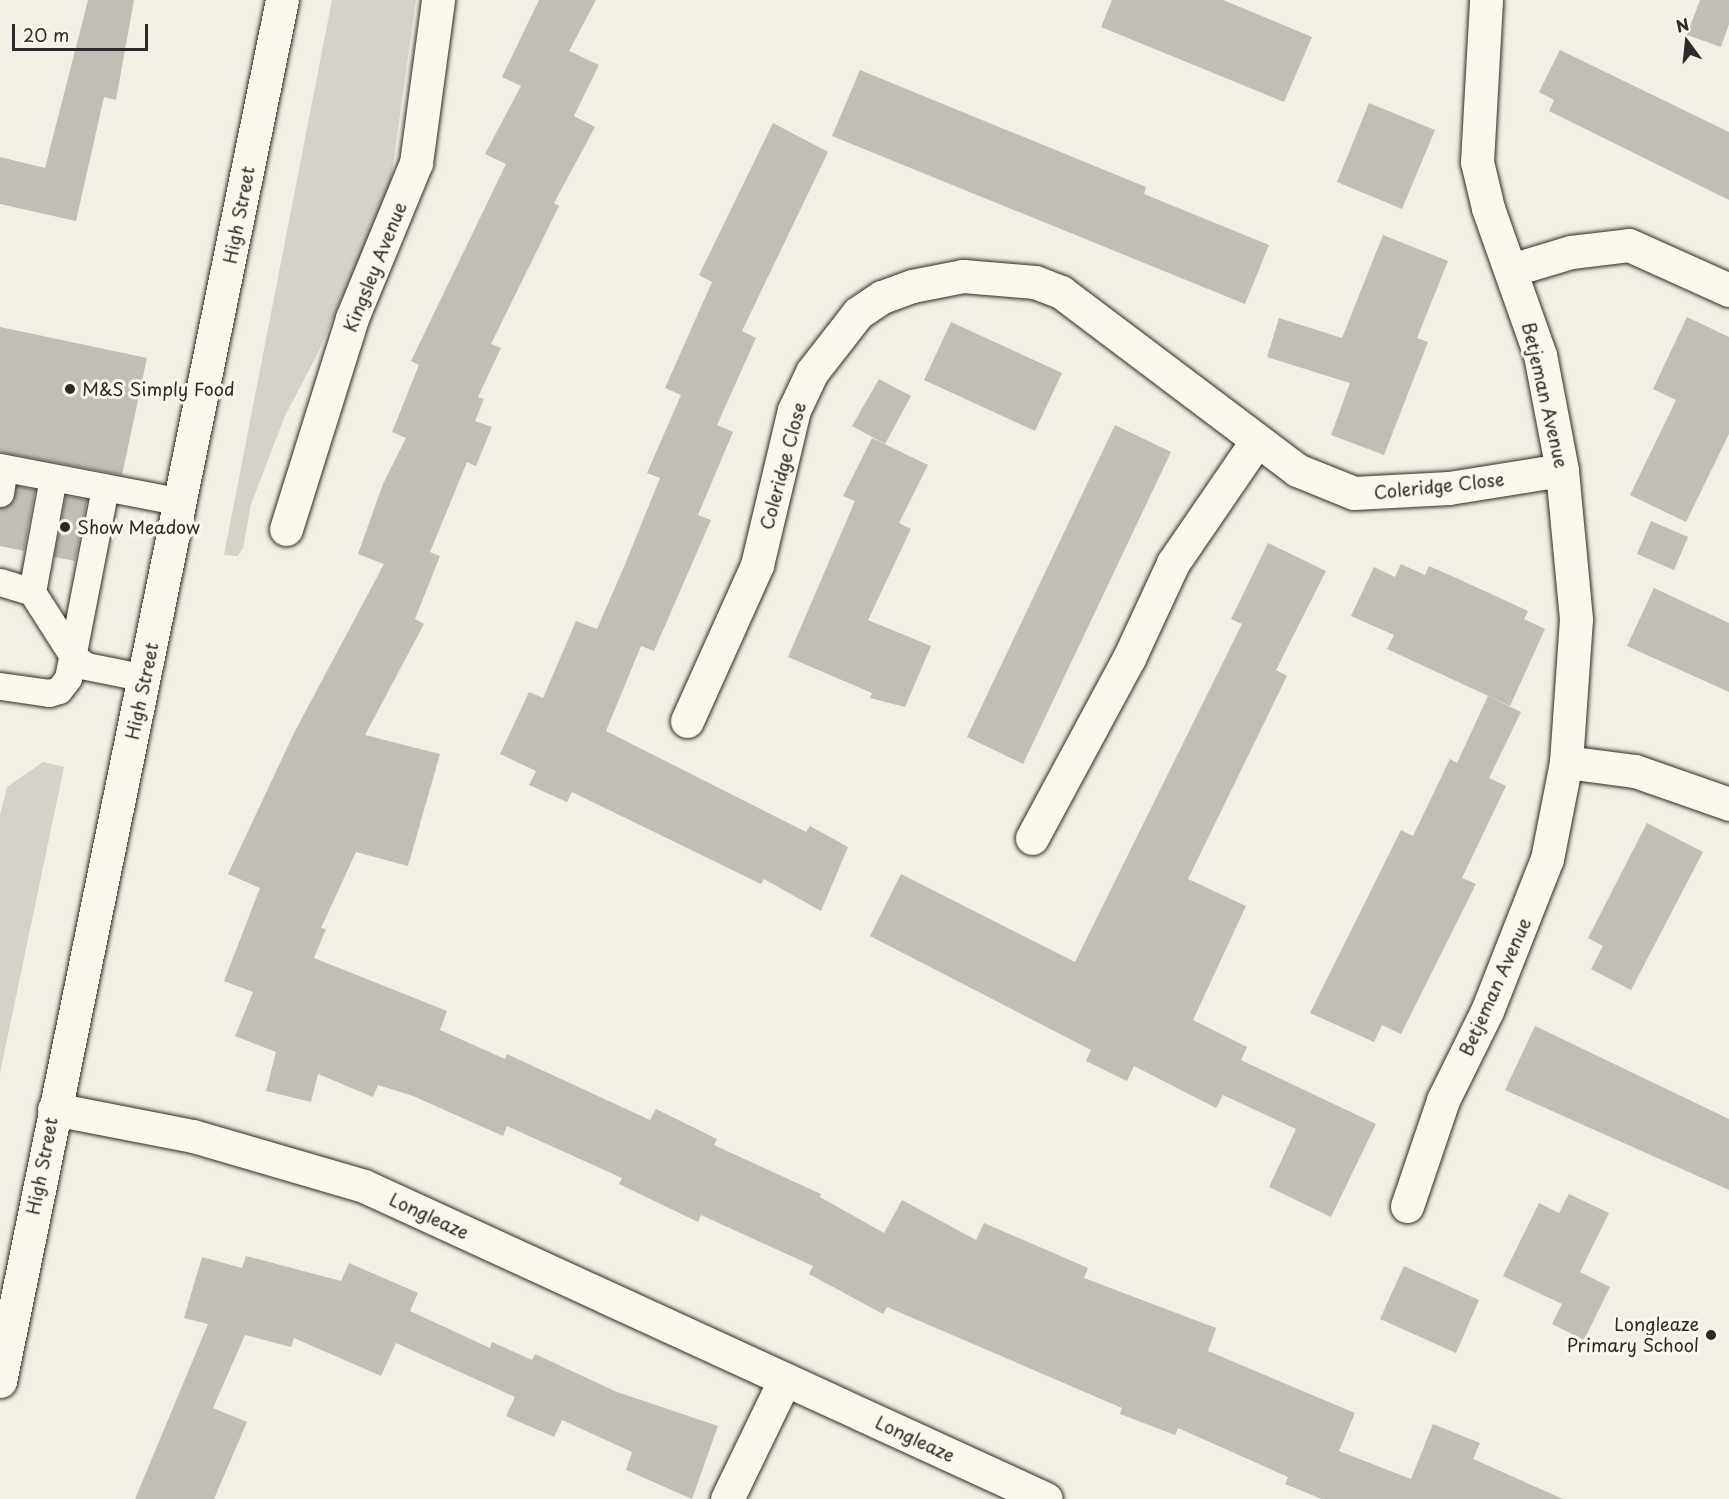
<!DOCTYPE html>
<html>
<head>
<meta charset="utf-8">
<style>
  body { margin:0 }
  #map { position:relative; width:1729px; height:1499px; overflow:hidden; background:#f3efe4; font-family:"Playpen Sans",sans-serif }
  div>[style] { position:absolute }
  .green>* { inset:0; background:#d5d2c9 }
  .building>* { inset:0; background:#c0beb6 }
  .roads { filter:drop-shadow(0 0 2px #2b2b2b) drop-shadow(0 0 2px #2b2b2b) }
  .service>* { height:27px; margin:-13.5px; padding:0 13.5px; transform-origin:13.5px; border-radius:13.5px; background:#fbf7ec }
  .minor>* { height:33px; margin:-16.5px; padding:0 16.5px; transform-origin:16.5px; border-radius:16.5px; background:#fbf7ec }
  .primary>* { height:33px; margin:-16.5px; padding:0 16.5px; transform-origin:16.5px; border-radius:16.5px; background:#fbf7ec }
  .dots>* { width:16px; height:16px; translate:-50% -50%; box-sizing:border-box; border:3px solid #fbf7ec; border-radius:50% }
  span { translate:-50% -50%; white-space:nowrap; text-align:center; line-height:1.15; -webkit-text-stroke:6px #fbf7ec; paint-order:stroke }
  .street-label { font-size:18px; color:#2b2b2b }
  .poi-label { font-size:18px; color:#2b2b2b }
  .left { translate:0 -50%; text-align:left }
  .right { translate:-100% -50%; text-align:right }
  .north { position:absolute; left:1657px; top:12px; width:60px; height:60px; -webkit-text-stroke:4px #fbf7ec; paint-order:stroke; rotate:345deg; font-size:16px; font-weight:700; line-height:24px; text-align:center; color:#2b2b2b }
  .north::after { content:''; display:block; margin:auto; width:21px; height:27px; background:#2b2b2b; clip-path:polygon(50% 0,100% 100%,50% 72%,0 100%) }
  .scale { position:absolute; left:12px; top:24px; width:136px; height:27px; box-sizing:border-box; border:3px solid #2b2b2b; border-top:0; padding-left:8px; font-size:18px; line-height:21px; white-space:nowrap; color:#2b2b2b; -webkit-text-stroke:4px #fbf7ec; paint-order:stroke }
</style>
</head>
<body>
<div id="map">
  <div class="green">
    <i style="clip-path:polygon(332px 0,416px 0,390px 186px,318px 353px,285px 416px,251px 504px,243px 548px,238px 556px,224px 555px)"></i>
    <i style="clip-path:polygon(43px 762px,64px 767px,0 1073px,0 815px,7px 787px)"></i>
  </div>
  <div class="building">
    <i style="clip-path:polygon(88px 0,134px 0,116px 100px,104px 97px,76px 221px,0 204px,0 157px,45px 168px)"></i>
    <i style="clip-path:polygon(539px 0,596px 0,569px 51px,599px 65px,574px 116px,595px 127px,554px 203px,559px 206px,491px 344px,501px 348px,478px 397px,484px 399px,475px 421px,492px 427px,476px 466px,467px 462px,430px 552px,440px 556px,415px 619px,424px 624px,365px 735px,440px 754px,408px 866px,356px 852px,321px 928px,326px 929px,314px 958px,447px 1011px,440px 1030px,505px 1059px,507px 1054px,650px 1120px,656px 1109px,717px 1139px,714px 1145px,821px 1194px,820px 1197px,884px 1233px,902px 1200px,976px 1240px,984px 1223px,1088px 1268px,1084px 1278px,1216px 1328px,1208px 1351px,1355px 1413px,1339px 1451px,1411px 1479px,1433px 1424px,1480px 1443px,1473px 1459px,1563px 1499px,1322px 1499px,1285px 1484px,1288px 1477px,1178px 1428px,1175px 1435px,1120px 1414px,1122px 1408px,887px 1307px,883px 1314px,809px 1274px,813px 1266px,701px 1215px,698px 1222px,619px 1184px,622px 1178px,507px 1126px,503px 1136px,413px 1096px,378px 1085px,373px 1097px,318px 1074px,311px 1102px,266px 1091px,276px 1052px,235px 1036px,253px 992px,224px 981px,260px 888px,228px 874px,294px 733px,384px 564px,358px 554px,383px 484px,406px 438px,392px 432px,419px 365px,411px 361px,506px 164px,485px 154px,521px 86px,502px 77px)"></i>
    <i style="clip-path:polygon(1112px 0,1223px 0,1312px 37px,1284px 102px,1101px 27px)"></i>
    <i style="clip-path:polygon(1700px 0,1729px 0,1729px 24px,1721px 47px,1687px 35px)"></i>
    <i style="clip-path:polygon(1560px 50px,1729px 132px,1729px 200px,1549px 111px,1554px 100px,1539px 92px)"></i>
    <i style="clip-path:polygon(860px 70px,1146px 187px,1144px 194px,1269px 245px,1245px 304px,832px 136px)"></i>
    <i style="clip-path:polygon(1369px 103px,1435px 130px,1402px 209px,1337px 182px)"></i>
    <i style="clip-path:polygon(773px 123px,828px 152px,742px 331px,756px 338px,717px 425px,733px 432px,698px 515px,711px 520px,654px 651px,641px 646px,606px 731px,806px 832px,810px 826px,848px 847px,821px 911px,764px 879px,761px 884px,572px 792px,567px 802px,529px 785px,536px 771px,500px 754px,529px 692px,543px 698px,576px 621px,597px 629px,626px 562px,660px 478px,647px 473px,681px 395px,665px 388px,712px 282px,699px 275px)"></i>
    <i style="clip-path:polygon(1383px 235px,1448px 261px,1417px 338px,1428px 342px,1384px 455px,1331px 435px,1350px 383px,1267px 357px,1279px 318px,1342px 338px)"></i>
    <i style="clip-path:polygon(1687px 317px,1729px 337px,1729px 434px,1686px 522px,1630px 495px,1676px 400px,1653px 389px)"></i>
    <i style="clip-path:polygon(951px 322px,1062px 373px,1035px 431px,924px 380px)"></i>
    <i style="clip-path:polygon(0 327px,147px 358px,122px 475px,0 452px)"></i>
    <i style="clip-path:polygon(879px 379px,911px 396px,885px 444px,852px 426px)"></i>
    <i style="clip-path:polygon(1115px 425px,1171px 452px,1023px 764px,967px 737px)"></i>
    <i style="clip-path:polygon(872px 438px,928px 465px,899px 523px,911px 529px,868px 620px,931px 646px,905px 707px,870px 698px,872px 693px,788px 657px,855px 501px,843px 496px)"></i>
    <i style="clip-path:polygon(17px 486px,35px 490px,24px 551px,0 546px,0 508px,13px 502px)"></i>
    <i style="clip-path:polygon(66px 496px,87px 500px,75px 561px,54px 557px)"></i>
    <i style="clip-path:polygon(1651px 521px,1688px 537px,1674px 570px,1637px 554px)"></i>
    <i style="clip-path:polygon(1268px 543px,1326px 571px,1276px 670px,1287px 676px,1188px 879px,1246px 906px,1193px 1020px,1247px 1047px,1241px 1060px,1376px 1124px,1331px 1217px,1269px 1187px,1296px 1129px,1223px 1095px,1216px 1108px,1134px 1066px,1127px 1081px,1086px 1061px,1091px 1050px,870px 936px,901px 874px,1075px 962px,1242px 624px,1231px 619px)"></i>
    <i style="clip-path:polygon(1401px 564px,1425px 575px,1429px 566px,1454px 577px,1528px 611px,1524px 619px,1545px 629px,1510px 706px,1387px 649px,1394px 635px,1351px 616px,1374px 567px,1395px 577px)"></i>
    <i style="clip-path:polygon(1654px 588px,1729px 623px,1729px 692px,1627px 646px)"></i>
    <i style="clip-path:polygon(1488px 696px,1521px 712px,1489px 778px,1506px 786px,1462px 878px,1476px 884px,1401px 1034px,1382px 1025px,1374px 1042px,1310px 1013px,1401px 830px,1413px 836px,1450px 759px,1457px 763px)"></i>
    <i style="clip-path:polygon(1647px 823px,1703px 852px,1631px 990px,1591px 969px,1603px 946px,1588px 938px)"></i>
    <i style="clip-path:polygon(1535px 1026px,1729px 1119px,1729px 1190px,1505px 1090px)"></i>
    <i style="clip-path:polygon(1569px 1194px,1609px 1213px,1580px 1272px,1610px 1287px,1584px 1340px,1552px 1324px,1562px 1304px,1503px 1276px,1539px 1203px,1559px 1213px)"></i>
    <i style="clip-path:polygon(246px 1256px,341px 1281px,349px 1263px,418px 1293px,410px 1311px,490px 1348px,492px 1342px,532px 1360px,535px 1354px,617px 1392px,718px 1426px,692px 1499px,626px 1470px,632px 1452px,562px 1420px,554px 1437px,506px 1416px,515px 1397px,396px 1343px,381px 1376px,294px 1338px,291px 1347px,245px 1335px,213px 1408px,247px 1422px,214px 1499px,135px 1499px,208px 1324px,184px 1318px,202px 1257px,242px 1268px)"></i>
    <i style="clip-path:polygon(1404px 1266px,1479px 1300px,1456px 1353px,1380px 1319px)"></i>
  </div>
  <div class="roads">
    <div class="service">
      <i style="left:0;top:467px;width:184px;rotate:10.9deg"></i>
      <i style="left:0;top:493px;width:25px;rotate:-81deg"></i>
      <i style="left:0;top:582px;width:34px;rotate:17deg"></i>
      <i style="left:32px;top:592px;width:76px;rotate:57.4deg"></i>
      <i style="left:73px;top:656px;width:16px;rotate:38deg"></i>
      <i style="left:86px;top:666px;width:61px;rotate:11.3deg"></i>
      <i style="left:32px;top:592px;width:116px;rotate:-79.6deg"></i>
      <i style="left:0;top:686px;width:49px;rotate:8.1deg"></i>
      <i style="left:49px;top:693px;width:10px;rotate:-17deg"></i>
      <i style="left:59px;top:690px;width:15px;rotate:-53deg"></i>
      <i style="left:68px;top:678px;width:194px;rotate:-79deg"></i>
    </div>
    <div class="minor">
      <i style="left:1511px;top:270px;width:63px;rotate:-16.7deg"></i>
      <i style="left:1571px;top:252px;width:58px;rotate:-6.9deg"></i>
      <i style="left:1629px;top:245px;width:110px;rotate:24.2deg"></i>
      <i style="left:286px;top:529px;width:221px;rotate:-72.6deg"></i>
      <i style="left:352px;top:318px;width:168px;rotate:-67.6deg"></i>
      <i style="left:416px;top:163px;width:164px;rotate:-82.3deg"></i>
      <i style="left:687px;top:721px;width:171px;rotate:-65.8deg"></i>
      <i style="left:757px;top:565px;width:159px;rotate:-76.6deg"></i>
      <i style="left:794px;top:410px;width:42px;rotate:-64.7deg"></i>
      <i style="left:812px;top:372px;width:75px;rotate:-52.1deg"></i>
      <i style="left:858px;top:313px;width:29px;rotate:-34deg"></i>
      <i style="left:882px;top:297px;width:32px;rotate:-20deg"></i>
      <i style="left:912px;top:286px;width:52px;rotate:-11.1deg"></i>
      <i style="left:963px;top:276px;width:72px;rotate:4.8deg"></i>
      <i style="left:1035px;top:282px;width:28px;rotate:21deg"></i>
      <i style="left:1061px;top:292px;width:296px;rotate:37deg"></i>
      <i style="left:1297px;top:470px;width:61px;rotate:22deg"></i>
      <i style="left:1354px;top:493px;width:95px;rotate:-3deg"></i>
      <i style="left:1449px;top:488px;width:114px;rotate:-9.1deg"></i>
      <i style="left:1566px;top:762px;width:70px;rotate:7.4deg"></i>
      <i style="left:1635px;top:771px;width:100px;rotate:19.3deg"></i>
      <i style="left:1032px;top:838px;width:204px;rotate:-61.7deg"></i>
      <i style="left:1129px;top:658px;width:105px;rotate:-65.1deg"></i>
      <i style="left:1173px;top:563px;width:147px;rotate:-55.6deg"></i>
      <i style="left:54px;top:1109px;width:142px;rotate:11deg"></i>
      <i style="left:193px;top:1136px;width:178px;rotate:16.3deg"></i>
      <i style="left:364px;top:1186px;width:750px;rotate:24.65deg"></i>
      <i style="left:1407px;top:1206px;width:112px;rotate:-71.2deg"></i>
      <i style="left:1443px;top:1100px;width:99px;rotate:-63.7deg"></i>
      <i style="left:1487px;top:1011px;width:163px;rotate:-68.5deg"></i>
      <i style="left:1547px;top:859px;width:99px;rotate:-78.9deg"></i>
      <i style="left:1566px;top:762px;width:143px;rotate:-86deg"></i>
      <i style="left:1576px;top:619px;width:150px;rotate:-95.4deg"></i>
      <i style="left:1562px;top:470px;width:117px;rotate:-100.8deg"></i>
      <i style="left:1540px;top:355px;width:156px;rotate:-109.5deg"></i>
      <i style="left:1488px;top:208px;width:47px;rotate:-103.4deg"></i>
      <i style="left:1477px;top:162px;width:162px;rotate:-86.8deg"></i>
      <i style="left:727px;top:1499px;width:133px;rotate:-64.2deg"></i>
    </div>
    <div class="primary">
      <i style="left:0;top:1381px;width:1409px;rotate:-78.46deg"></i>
    </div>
  </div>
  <div class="dots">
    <i style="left:70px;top:389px;background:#2b2b2b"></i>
    <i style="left:65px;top:527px;background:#2b2b2b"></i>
    <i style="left:1711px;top:1335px;background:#2b2b2b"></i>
  </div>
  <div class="street-label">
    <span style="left:239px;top:215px;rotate:-79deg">High Street</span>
    <span style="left:375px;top:267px;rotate:-68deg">Kingsley Avenue</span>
    <span style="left:1545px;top:395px;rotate:77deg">Betjeman Avenue</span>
    <span style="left:783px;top:466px;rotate:-75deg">Coleridge Close</span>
    <span style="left:1439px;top:486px;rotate:-6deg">Coleridge Close</span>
    <span style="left:142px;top:691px;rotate:-78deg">High Street</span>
    <span style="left:1495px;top:987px;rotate:-66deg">Betjeman Avenue</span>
    <span style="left:42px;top:1166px;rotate:-79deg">High Street</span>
    <span style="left:429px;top:1216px;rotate:25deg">Longleaze</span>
    <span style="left:915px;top:1439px;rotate:25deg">Longleaze</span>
  </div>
  <div class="poi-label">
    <span class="left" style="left:82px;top:389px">M&amp;S Simply Food</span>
    <span class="left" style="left:77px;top:527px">Show Meadow</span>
    <span class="right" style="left:1699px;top:1335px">Longleaze<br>Primary School</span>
  </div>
  <div class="north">N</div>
  <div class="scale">20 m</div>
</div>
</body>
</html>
